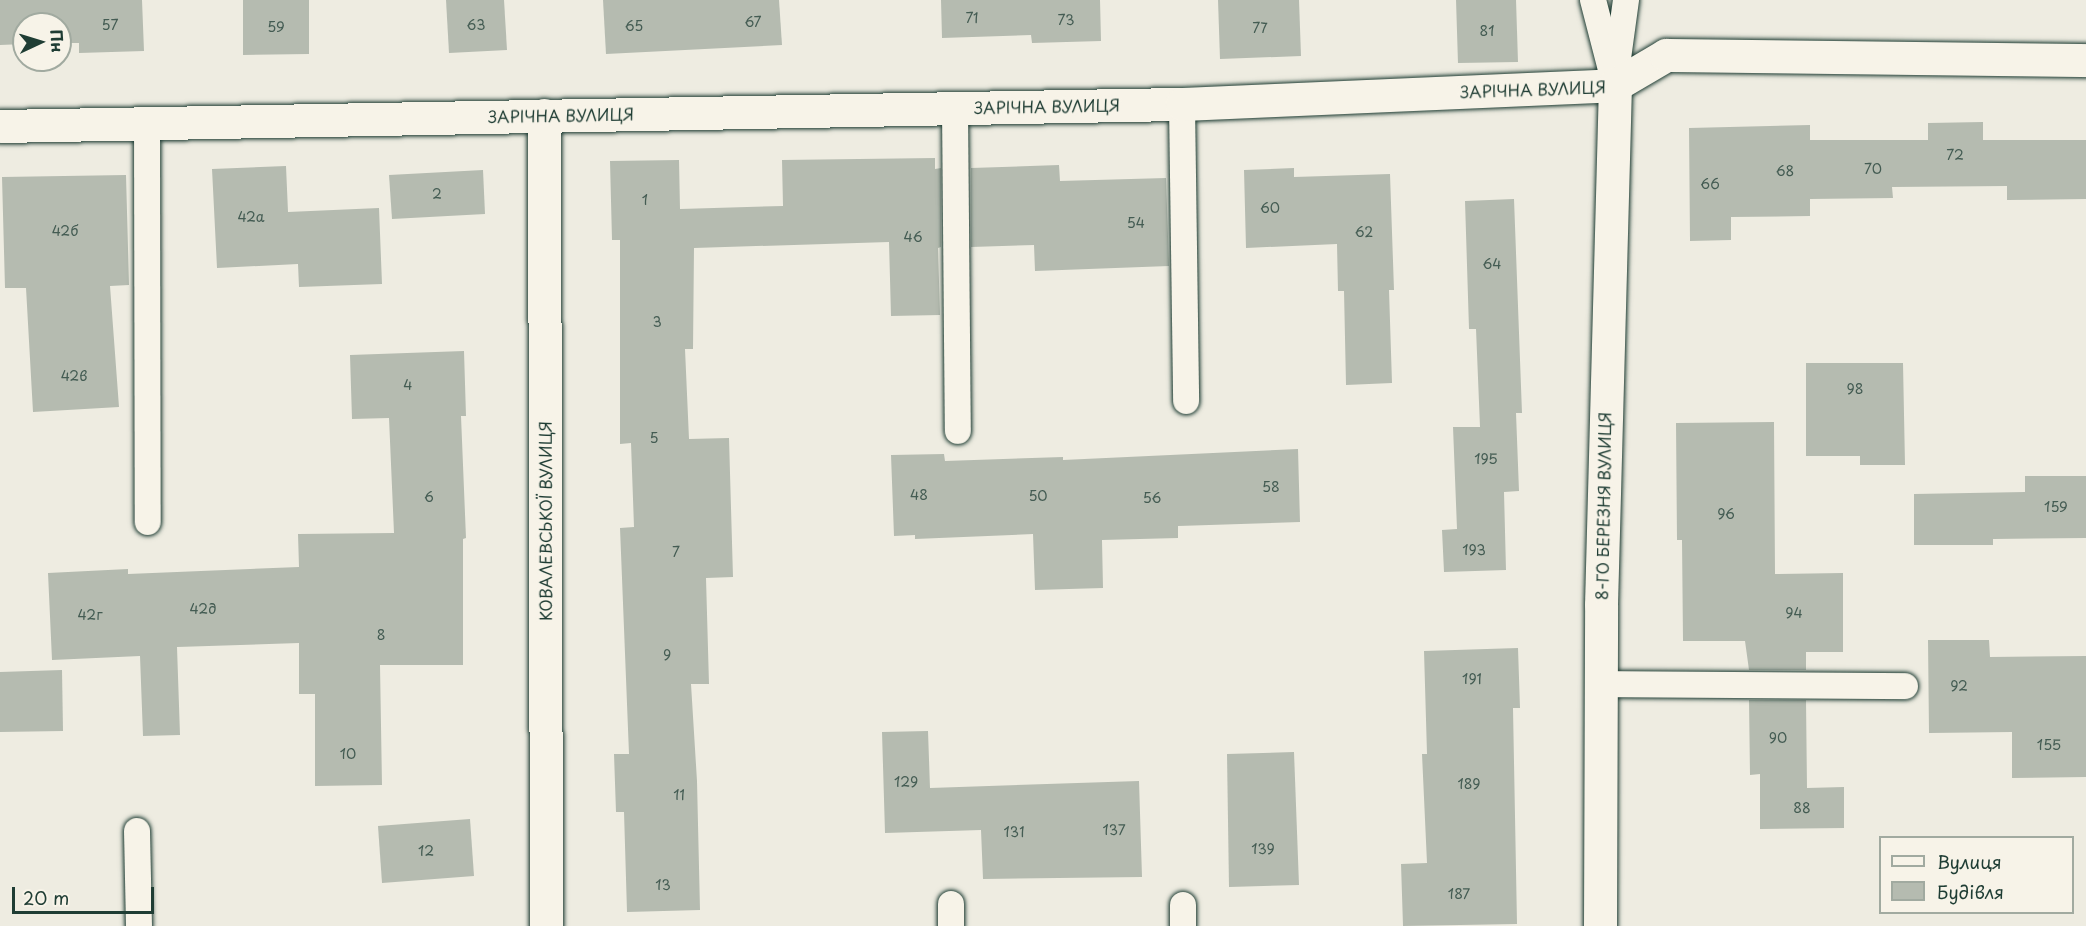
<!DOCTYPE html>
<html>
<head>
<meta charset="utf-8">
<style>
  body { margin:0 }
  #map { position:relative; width:2086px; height:926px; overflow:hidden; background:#eeece1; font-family:"Playpen Sans",sans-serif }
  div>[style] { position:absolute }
  .building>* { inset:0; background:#b5bbb0 }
  .roads { filter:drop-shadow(0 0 2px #1f3d34) drop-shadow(0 0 2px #1f3d34) }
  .lane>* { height:26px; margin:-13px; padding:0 13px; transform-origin:13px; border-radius:13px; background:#f7f3e8 }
  .street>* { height:33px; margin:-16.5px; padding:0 16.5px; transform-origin:16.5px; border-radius:16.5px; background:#f7f3e8 }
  span { translate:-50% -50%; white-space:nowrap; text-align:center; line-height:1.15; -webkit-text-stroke:6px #f7f3e8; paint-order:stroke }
  .number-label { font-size:14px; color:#445c53 }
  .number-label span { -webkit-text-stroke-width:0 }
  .street-label { font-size:16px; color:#1f3d34 }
  .legend { position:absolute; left:1879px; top:836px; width:195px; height:78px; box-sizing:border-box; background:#f7f3e8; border:2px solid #a1aaa0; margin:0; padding:8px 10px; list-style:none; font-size:18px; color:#1f3d34 }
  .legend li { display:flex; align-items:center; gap:12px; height:30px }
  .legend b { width:30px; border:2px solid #a1aaa0 }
  .north { position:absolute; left:12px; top:12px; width:60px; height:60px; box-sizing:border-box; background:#f7f3e8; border:2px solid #a1aaa0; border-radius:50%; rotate:86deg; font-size:16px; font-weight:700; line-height:24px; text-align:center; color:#1f3d34 }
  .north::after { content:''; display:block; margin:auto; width:21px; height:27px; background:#1f3d34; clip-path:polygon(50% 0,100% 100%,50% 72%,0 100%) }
  .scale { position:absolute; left:12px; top:887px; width:142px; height:27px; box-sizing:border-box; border:3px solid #1f3d34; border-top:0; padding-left:8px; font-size:18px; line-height:21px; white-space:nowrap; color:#1f3d34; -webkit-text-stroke:4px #f7f3e8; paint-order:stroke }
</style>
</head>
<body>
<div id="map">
  <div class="building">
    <i style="clip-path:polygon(0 0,142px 0,144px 51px,79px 53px,79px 43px,60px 43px,60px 24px,24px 24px,24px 44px,0 45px)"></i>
    <i style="clip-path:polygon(243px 0,309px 0,309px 54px,243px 55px)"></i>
    <i style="clip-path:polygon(446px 0,504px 0,507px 50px,449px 53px)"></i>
    <i style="clip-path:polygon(603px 0,779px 0,782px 45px,606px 54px)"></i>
    <i style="clip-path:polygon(941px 0,1100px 0,1101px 41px,1032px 43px,1031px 35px,942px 38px)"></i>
    <i style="clip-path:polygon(1218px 0,1299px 0,1301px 56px,1220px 59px)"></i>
    <i style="clip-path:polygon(1456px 0,1516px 0,1518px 62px,1458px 63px)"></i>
    <i style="clip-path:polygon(1983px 122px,1983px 140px,2086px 140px,2086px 199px,2007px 200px,2007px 186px,1892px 187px,1893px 198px,1810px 199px,1810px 216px,1731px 217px,1731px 240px,1690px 241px,1689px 128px,1810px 125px,1810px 140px,1928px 140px,1928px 123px)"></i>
    <i style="clip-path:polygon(935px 158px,935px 169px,941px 168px,941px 247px,938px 248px,940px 315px,891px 316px,889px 242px,694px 248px,693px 349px,685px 349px,689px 439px,729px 438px,733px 577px,706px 578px,709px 684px,691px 684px,697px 781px,700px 910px,627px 912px,624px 812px,616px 812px,614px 754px,629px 754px,620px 528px,634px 527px,631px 443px,620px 444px,620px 240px,612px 240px,610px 161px,679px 160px,680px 209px,783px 206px,782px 160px)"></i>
    <i style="clip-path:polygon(1059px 165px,1060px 181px,1166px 178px,1169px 266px,1035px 271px,1034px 245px,971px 247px,971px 168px)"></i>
    <i style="clip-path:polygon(286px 166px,288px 212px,379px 208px,382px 284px,299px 287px,298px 264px,217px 268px,212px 169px)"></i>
    <i style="clip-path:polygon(1294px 168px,1294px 177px,1390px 174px,1394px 290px,1389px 290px,1392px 383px,1346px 385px,1344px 291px,1338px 291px,1337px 244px,1246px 248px,1244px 170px)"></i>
    <i style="clip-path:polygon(483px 170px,485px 214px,392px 219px,389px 175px)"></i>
    <i style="clip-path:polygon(126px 175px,129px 285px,110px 286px,119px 407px,33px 412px,26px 288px,5px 288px,2px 177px)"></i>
    <i style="clip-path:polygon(1514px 199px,1522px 413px,1516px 413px,1519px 491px,1504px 492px,1506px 570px,1444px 572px,1442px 530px,1457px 529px,1453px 427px,1480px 427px,1476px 329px,1469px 329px,1465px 201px)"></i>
    <i style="clip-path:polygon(464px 351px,466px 416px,461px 416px,466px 538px,463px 539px,463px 665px,380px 665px,382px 785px,315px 786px,315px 694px,299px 694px,299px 643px,177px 647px,180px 735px,143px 736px,140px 656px,52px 660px,48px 573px,128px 569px,128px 574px,299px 567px,298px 534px,394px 533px,389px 418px,352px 419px,350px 355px)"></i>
    <i style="clip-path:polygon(1806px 363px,1903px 363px,1905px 465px,1860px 465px,1860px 456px,1806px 456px)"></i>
    <i style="clip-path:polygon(1774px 422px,1775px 574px,1843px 573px,1843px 652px,1806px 652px,1806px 670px,1749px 670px,1745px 641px,1683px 641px,1682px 540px,1677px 540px,1676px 423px)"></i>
    <i style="clip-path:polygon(1298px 449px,1300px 522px,1178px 526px,1178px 538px,1102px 540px,1103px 588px,1035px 590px,1033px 534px,915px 539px,915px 535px,894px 536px,891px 455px,944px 454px,945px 461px,1063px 457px,1063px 460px)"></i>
    <i style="clip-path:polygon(2025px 476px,2086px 476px,2086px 538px,1993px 539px,1993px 545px,1914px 545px,1914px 494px,2025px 492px)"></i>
    <i style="clip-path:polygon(1928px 640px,1989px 640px,1990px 657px,2086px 656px,2086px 777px,2012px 778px,2012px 732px,1929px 733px)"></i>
    <i style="clip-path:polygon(1518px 648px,1520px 708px,1513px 708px,1517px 924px,1403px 926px,1401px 864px,1427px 863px,1422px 754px,1427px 754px,1424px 651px)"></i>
    <i style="clip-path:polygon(62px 670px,63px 731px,0 732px,0 672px)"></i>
    <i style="clip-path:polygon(1749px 700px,1806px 700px,1807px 788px,1844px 787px,1844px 828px,1760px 829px,1760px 774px,1750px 775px)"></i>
    <i style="clip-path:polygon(928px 731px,930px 788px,1139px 781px,1142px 877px,983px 879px,981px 830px,885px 833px,882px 732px)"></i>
    <i style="clip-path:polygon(1294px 752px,1299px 885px,1229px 887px,1227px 754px)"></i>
    <i style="clip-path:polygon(470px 819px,474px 876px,382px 883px,378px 826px)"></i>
  </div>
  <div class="roads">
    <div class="lane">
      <i style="left:1593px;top:0;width:88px;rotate:75.5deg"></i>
      <i style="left:1616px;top:73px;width:74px;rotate:-82.2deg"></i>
      <i style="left:1182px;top:104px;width:297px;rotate:89.2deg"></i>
      <i style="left:955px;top:108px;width:323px;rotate:89.5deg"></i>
      <i style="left:147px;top:123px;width:399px;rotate:89.9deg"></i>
      <i style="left:1600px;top:684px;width:305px;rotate:0.4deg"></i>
      <i style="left:137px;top:831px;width:95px;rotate:88.8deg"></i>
      <i style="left:951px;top:926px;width:22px;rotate:-90deg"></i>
      <i style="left:1183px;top:926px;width:21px;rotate:-90deg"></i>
    </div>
    <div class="street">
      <i style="left:544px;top:115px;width:811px;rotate:89.86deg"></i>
      <i style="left:0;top:126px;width:1182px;rotate:-1.07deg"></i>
      <i style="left:1182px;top:104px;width:433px;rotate:-2.5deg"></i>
      <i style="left:1615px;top:85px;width:59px;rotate:-30.5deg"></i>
      <i style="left:1666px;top:55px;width:420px;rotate:0.7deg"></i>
      <i style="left:1600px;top:926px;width:321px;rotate:-89.8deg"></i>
      <i style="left:1601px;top:605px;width:520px;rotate:-88.46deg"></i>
    </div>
  </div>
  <div class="number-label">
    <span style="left:972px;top:18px">71</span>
    <span style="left:1066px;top:20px">73</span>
    <span style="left:753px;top:22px">67</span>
    <span style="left:110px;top:25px">57</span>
    <span style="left:476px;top:25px">63</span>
    <span style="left:634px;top:26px">65</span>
    <span style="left:276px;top:27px">59</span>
    <span style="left:1260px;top:28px">77</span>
    <span style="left:1487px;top:31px">81</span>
    <span style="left:1955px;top:155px">72</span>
    <span style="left:1873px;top:169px">70</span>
    <span style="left:1785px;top:171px">68</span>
    <span style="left:1710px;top:184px">66</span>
    <span style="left:437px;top:194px">2</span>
    <span style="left:645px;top:200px">1</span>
    <span style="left:1270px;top:208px">60</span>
    <span style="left:251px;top:217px">42а</span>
    <span style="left:1136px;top:223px">54</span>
    <span style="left:65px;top:231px">42б</span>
    <span style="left:1364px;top:232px">62</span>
    <span style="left:913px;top:237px">46</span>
    <span style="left:1492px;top:264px">64</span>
    <span style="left:657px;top:322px">3</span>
    <span style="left:74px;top:376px">42в</span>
    <span style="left:408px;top:385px">4</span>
    <span style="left:1855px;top:389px">98</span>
    <span style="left:654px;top:438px">5</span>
    <span style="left:1486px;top:459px">195</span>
    <span style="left:1271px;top:487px">58</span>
    <span style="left:919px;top:495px">48</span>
    <span style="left:1038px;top:496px">50</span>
    <span style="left:429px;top:497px">6</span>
    <span style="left:1152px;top:498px">56</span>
    <span style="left:2056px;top:507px">159</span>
    <span style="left:1726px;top:514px">96</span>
    <span style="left:1474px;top:550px">193</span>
    <span style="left:676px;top:552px">7</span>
    <span style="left:203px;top:609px">42д</span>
    <span style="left:1794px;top:613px">94</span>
    <span style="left:90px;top:615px">42г</span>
    <span style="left:381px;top:635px">8</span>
    <span style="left:667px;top:655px">9</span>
    <span style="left:1472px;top:679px">191</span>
    <span style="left:1959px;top:686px">92</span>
    <span style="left:1778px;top:738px">90</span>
    <span style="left:2049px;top:745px">155</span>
    <span style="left:348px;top:754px">10</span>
    <span style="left:906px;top:782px">129</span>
    <span style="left:1469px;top:784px">189</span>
    <span style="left:679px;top:795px">11</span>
    <span style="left:1802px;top:808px">88</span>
    <span style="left:1114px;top:830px">137</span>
    <span style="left:1014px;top:832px">131</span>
    <span style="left:1263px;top:849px">139</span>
    <span style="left:426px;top:851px">12</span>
    <span style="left:663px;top:885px">13</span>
    <span style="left:1459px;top:894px">187</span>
  </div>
  <div class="street-label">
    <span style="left:1533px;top:89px;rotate:-2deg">ЗАРІЧНА ВУЛИЦЯ</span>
    <span style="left:1047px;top:106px;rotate:-1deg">ЗАРІЧНА ВУЛИЦЯ</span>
    <span style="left:561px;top:115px;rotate:-1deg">ЗАРІЧНА ВУЛИЦЯ</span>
    <span style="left:1603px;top:506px;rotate:-89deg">8-ГО БЕРЕЗНЯ ВУЛИЦЯ</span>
    <span style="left:545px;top:521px;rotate:-90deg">КОВАЛЕВСЬКОЇ ВУЛИЦЯ</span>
  </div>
  <ul class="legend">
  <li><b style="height:8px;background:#f7f3e8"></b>Вулиця</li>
  <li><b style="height:16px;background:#b5bbb0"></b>Будівля</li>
  </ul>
  <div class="north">Пн</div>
  <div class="scale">20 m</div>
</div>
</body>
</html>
